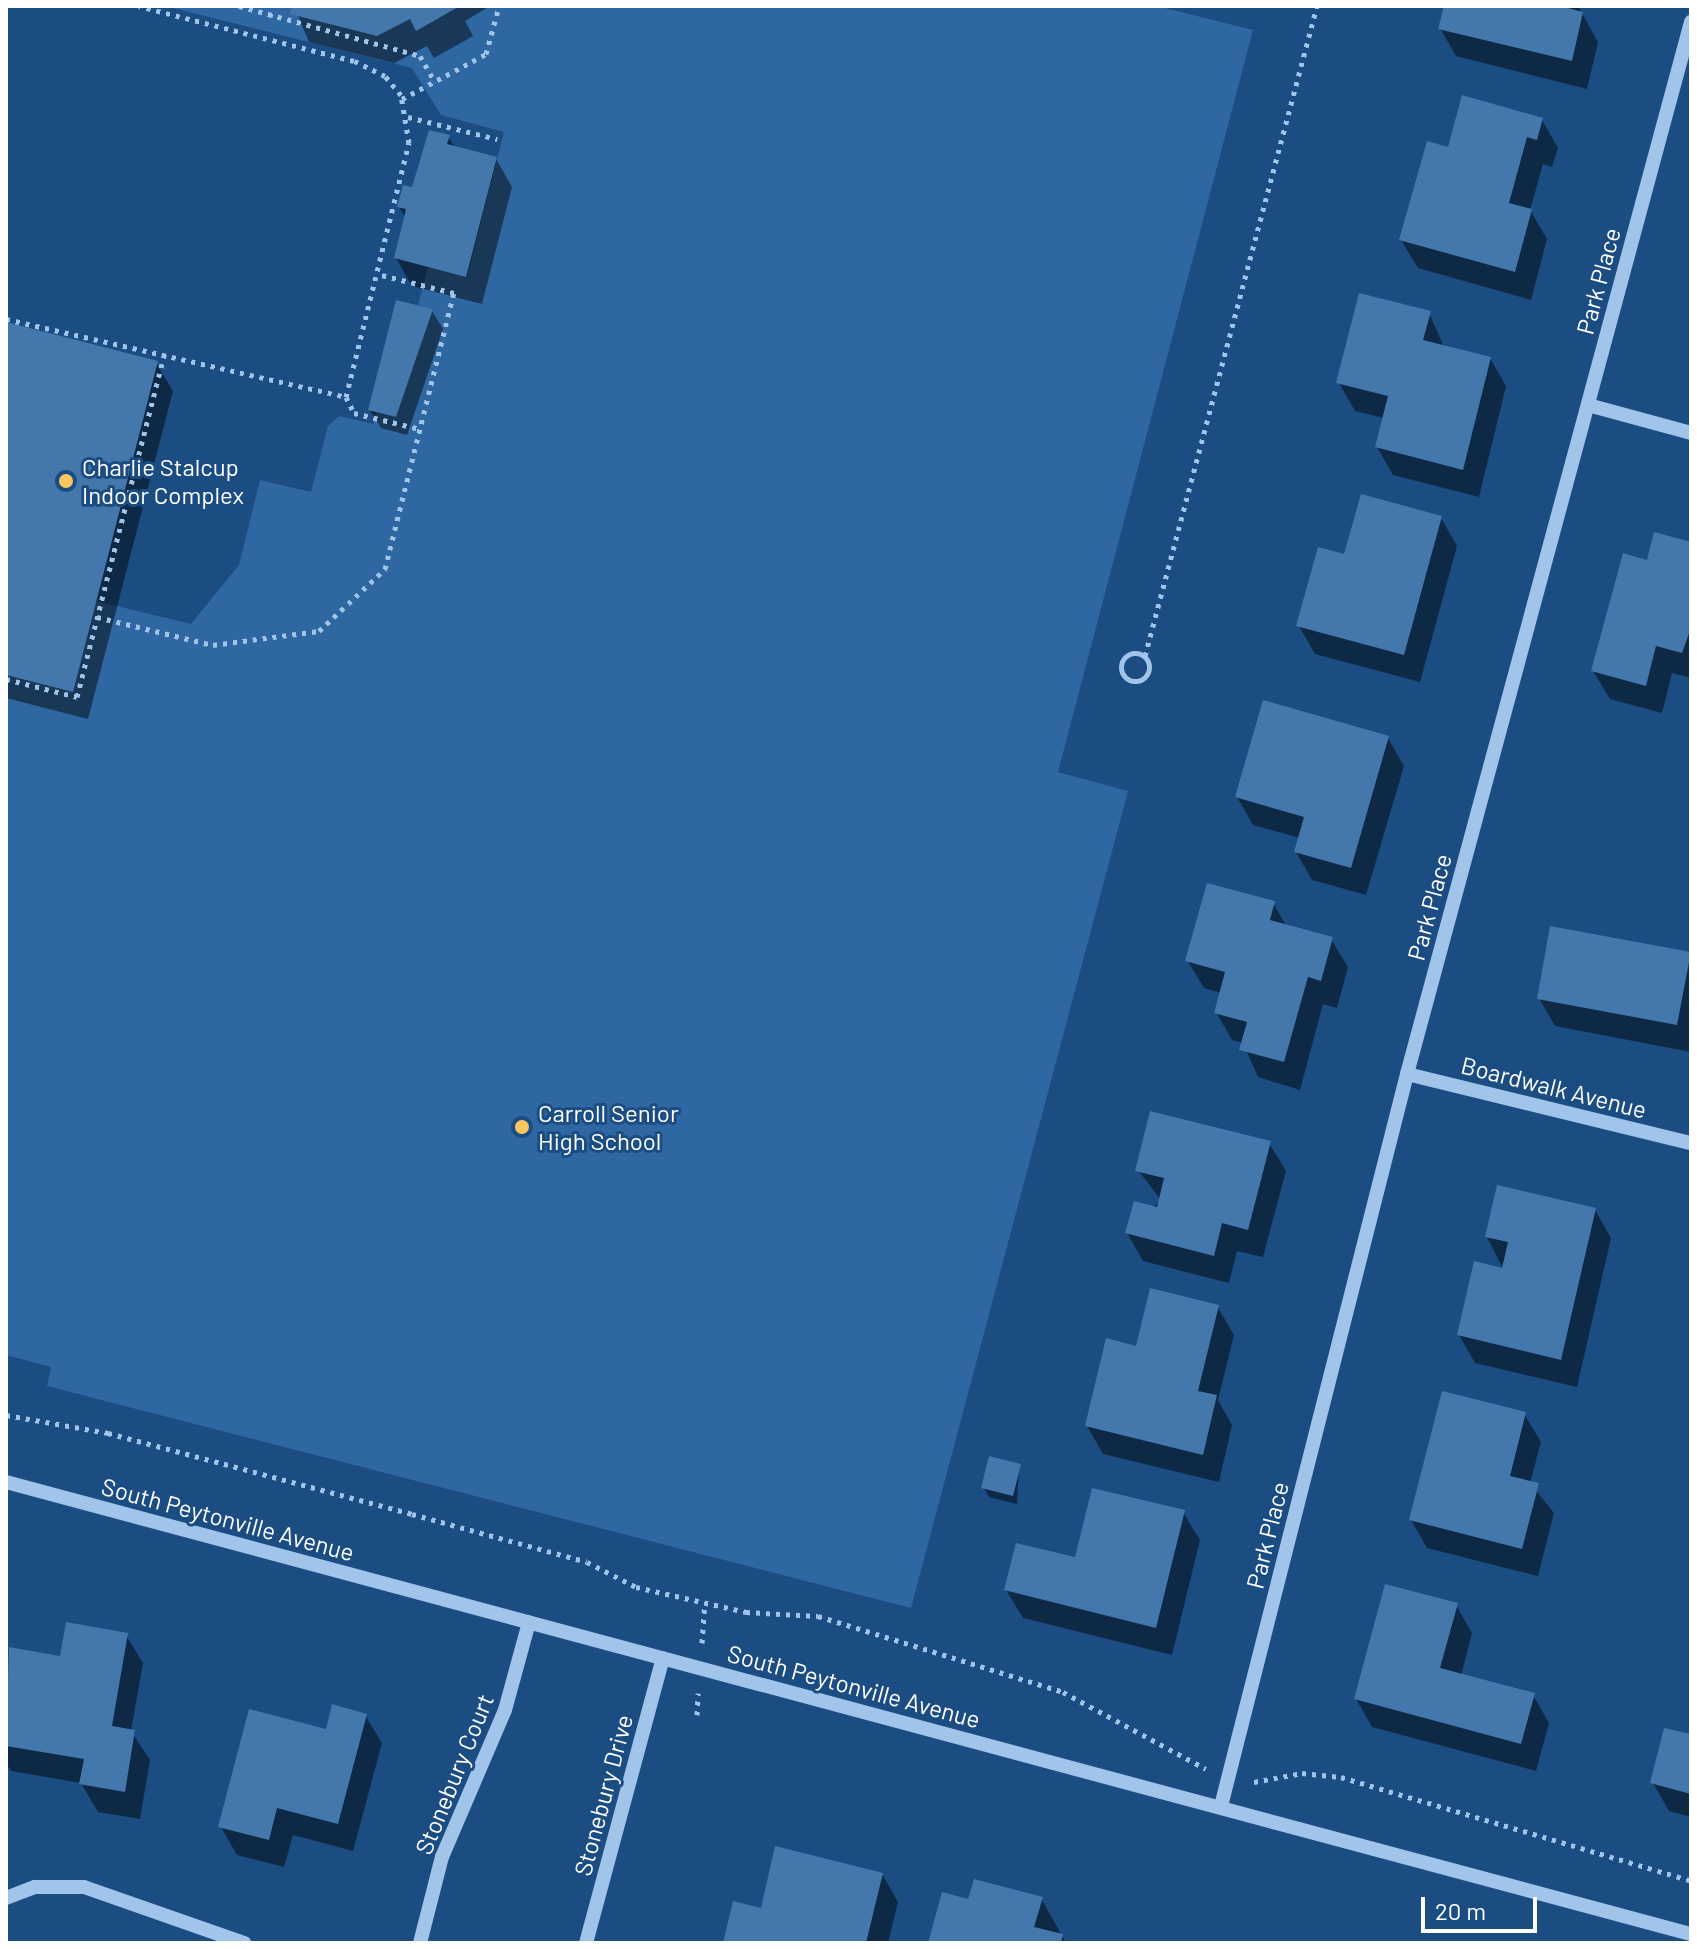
<!DOCTYPE html>
<html>
<head>
<meta charset="utf-8">
<style>
  body { margin:0 }
  #map { position:relative; width:1697px; height:1949px; overflow:hidden; background:#1b4d83; font-family:Barlow,sans-serif }
  div>[style] { position:absolute }
  .green>* { inset:0; background:#2f67a2 }
  .shadow>* { inset:0; background:#0007 }
  .building>* { inset:0; background:#4477ac }
  .path>* { height:5px; margin-top:-2.5px; transform-origin:0; background:repeating-linear-gradient(90deg,#a1c5ea 0 4px,transparent 0 10px) }
  .path>.ring { margin:-2.5px; padding:0; box-sizing:content-box; background:none; border:5px solid #a1c5ea; border-radius:50% }
  .minor>* { height:14px; margin:-7px; padding:0 7px; transform-origin:7px; border-radius:7px; background:#a1c5ea }
  .dots>* { width:22px; height:22px; translate:-50% -50%; box-sizing:border-box; border:4px solid #1b4d83; border-radius:50% }
  span { translate:-50% -50%; white-space:nowrap; text-align:center; line-height:1.15; -webkit-text-stroke:6px #1b4d83; paint-order:stroke }
  .street-label { font-size:24px; color:#fff }
  .poi-label { font-size:24px; color:#fff }
  .left { translate:0 -50%; text-align:left }
  .frame { position:absolute; inset:0; border:8px solid #fff; pointer-events:none }
  .scale { position:absolute; left:1421px; top:1897px; width:116px; height:36px; box-sizing:border-box; border:4px solid #fff; border-top:0; padding-left:10px; font-size:24px; line-height:28px; white-space:nowrap; color:#fff; -webkit-text-stroke:6px #1b4d83; paint-order:stroke }
</style>
</head>
<body>
<div id="map">
  <div class="green">
    <i style="clip-path:polygon(165px 6px,1157px 6px,1253px 30px,1058px 772px,1128px 791px,911px 1608px,47px 1386px,51px 1367px,6px 1355px,6px 675px,73px 692px,96px 601px,191px 624px,239px 565px,260px 480px,311px 492px,328px 426px,339px 416px,373px 424px,376px 412px,396px 417px,433px 309px,418px 305px,428px 267px,467px 277px,504px 132px,441px 115px,412px 68px)"></i>
  </div>
  <div class="shadow">
    <i style="clip-path:polygon(294px 6px,490px 6px,465px 21px,473px 36px,434px 58px,427px 46px,394px 63px,309px 42px)"></i>
    <i style="clip-path:polygon(1446px 6px,1578px 6px,1598px 42px,1587px 89px,1456px 56px,1440px 28px)"></i>
    <i style="clip-path:polygon(1542px 120px,1558px 148px,1552px 167px,1543px 164px,1530px 210px,1547px 239px,1531px 300px,1418px 268px,1401px 240px,1449px 149px)"></i>
    <i style="clip-path:polygon(448px 136px,455px 148px,496px 159px,512px 187px,482px 304px,412px 286px,396px 258px,406px 219px,399px 207px)"></i>
    <i style="clip-path:polygon(432px 311px,443px 329px,407px 435px,381px 428px,370px 410px)"></i>
    <i style="clip-path:polygon(1429px 313px,1444px 347px,1490px 358px,1506px 386px,1479px 497px,1393px 475px,1377px 447px,1384px 418px,1355px 411px,1339px 383px)"></i>
    <i style="clip-path:polygon(6px 325px,156px 363px,173px 391px,88px 719px,6px 698px)"></i>
    <i style="clip-path:polygon(1441px 518px,1457px 546px,1420px 682px,1315px 654px,1299px 626px,1345px 557px)"></i>
    <i style="clip-path:polygon(1691px 544px,1691px 678px,1672px 673px,1662px 713px,1610px 699px,1593px 671px,1648px 562px)"></i>
    <i style="clip-path:polygon(1388px 738px,1404px 766px,1366px 895px,1312px 880px,1296px 852px,1300px 838px,1253px 825px,1237px 797px)"></i>
    <i style="clip-path:polygon(1273px 903px,1287px 927px,1331px 939px,1348px 967px,1337px 1008px,1323px 1004px,1300px 1090px,1258px 1077px,1243px 1043px,1232px 1040px,1216px 1012px,1221px 993px,1204px 988px,1187px 960px)"></i>
    <i style="clip-path:polygon(1690px 954px,1691px 1052px,1555px 1026px,1539px 998px)"></i>
    <i style="clip-path:polygon(1269px 1143px,1286px 1171px,1263px 1257px,1237px 1251px,1229px 1283px,1143px 1261px,1127px 1233px,1161px 1200px,1138px 1170px)"></i>
    <i style="clip-path:polygon(1595px 1210px,1611px 1238px,1577px 1387px,1475px 1363px,1459px 1335px,1504px 1271px,1487px 1237px)"></i>
    <i style="clip-path:polygon(1217px 1306px,1234px 1335px,1218px 1400px,1232px 1425px,1219px 1482px,1103px 1454px,1087px 1426px,1137px 1348px)"></i>
    <i style="clip-path:polygon(1524px 1414px,1541px 1442px,1530px 1483px,1554px 1513px,1538px 1576px,1427px 1548px,1411px 1520px)"></i>
    <i style="clip-path:polygon(1019px 1466px,1017px 1504px,989px 1497px,984px 1488px)"></i>
    <i style="clip-path:polygon(1183px 1512px,1200px 1540px,1172px 1655px,1023px 1618px,1006px 1590px)"></i>
    <i style="clip-path:polygon(1456px 1605px,1472px 1633px,1461px 1676px,1533px 1695px,1549px 1723px,1536px 1771px,1372px 1727px,1356px 1699px)"></i>
    <i style="clip-path:polygon(126px 1635px,143px 1663px,131px 1731px,150px 1760px,140px 1819px,98px 1812px,81px 1783px,11px 1771px,6px 1763px,11px 1649px,62px 1658px)"></i>
    <i style="clip-path:polygon(365px 1715px,382px 1743px,353px 1851px,293px 1835px,284px 1867px,237px 1855px,221px 1827px,327px 1732px)"></i>
    <i style="clip-path:polygon(1691px 1736px,1691px 1817px,1669px 1811px,1653px 1783px)"></i>
    <i style="clip-path:polygon(882px 1874px,898px 1902px,888px 1943px,725px 1943px,762px 1910px)"></i>
    <i style="clip-path:polygon(1041px 1898px,1066px 1943px,930px 1943px)"></i>
  </div>
  <div class="building">
    <i style="clip-path:polygon(292px 6px,460px 6px,416px 31px,410px 19px,377px 36px,290px 14px)"></i>
    <i style="clip-path:polygon(1444px 6px,1560px 6px,1583px 12px,1572px 61px,1438px 29px)"></i>
    <i style="clip-path:polygon(1462px 95px,1543px 118px,1537px 140px,1527px 137px,1509px 203px,1532px 209px,1515px 272px,1399px 240px,1427px 141px,1448px 147px)"></i>
    <i style="clip-path:polygon(429px 130px,450px 135px,447px 144px,497px 157px,466px 277px,394px 258px,406px 209px,397px 207px,403px 185px,412px 187px)"></i>
    <i style="clip-path:polygon(1359px 293px,1431px 311px,1423px 340px,1491px 357px,1463px 470px,1375px 447px,1388px 396px,1336px 383px)"></i>
    <i style="clip-path:polygon(396px 300px,433px 309px,396px 417px,368px 410px)"></i>
    <i style="clip-path:polygon(6px 322px,158px 361px,73px 692px,6px 675px)"></i>
    <i style="clip-path:polygon(1361px 494px,1442px 516px,1404px 655px,1296px 626px,1318px 547px,1344px 554px)"></i>
    <i style="clip-path:polygon(1654px 532px,1691px 542px,1691px 628px,1682px 653px,1656px 646px,1646px 686px,1591px 671px,1623px 553px,1647px 560px)"></i>
    <i style="clip-path:polygon(1263px 700px,1389px 736px,1351px 868px,1294px 852px,1304px 817px,1235px 797px)"></i>
    <i style="clip-path:polygon(1207px 883px,1275px 901px,1270px 920px,1333px 937px,1321px 981px,1308px 977px,1284px 1062px,1239px 1050px,1247px 1022px,1214px 1013px,1225px 972px,1185px 961px)"></i>
    <i style="clip-path:polygon(1550px 926px,1691px 952px,1677px 1025px,1537px 999px)"></i>
    <i style="clip-path:polygon(1150px 1111px,1271px 1141px,1248px 1230px,1222px 1223px,1214px 1256px,1125px 1233px,1134px 1201px,1157px 1207px,1164px 1178px,1135px 1171px)"></i>
    <i style="clip-path:polygon(1497px 1185px,1596px 1208px,1561px 1360px,1457px 1335px,1474px 1261px,1502px 1268px,1508px 1242px,1485px 1237px)"></i>
    <i style="clip-path:polygon(1150px 1288px,1219px 1305px,1198px 1391px,1217px 1395px,1203px 1455px,1085px 1426px,1106px 1338px,1136px 1346px)"></i>
    <i style="clip-path:polygon(1442px 1391px,1526px 1412px,1510px 1476px,1539px 1483px,1522px 1549px,1409px 1520px)"></i>
    <i style="clip-path:polygon(989px 1456px,1021px 1464px,1013px 1496px,981px 1488px)"></i>
    <i style="clip-path:polygon(1092px 1488px,1185px 1510px,1156px 1628px,1004px 1590px,1016px 1543px,1075px 1557px)"></i>
    <i style="clip-path:polygon(1385px 1584px,1458px 1603px,1440px 1668px,1535px 1693px,1521px 1744px,1354px 1699px)"></i>
    <i style="clip-path:polygon(66px 1622px,128px 1633px,112px 1726px,135px 1730px,125px 1792px,79px 1784px,84px 1759px,6px 1746px,9px 1647px,60px 1656px)"></i>
    <i style="clip-path:polygon(332px 1704px,367px 1714px,338px 1824px,277px 1808px,269px 1840px,218px 1827px,249px 1709px,326px 1729px)"></i>
    <i style="clip-path:polygon(1664px 1728px,1691px 1734px,1691px 1794px,1650px 1783px)"></i>
    <i style="clip-path:polygon(775px 1846px,883px 1873px,866px 1943px,723px 1943px,733px 1901px,761px 1908px)"></i>
    <i style="clip-path:polygon(974px 1879px,1043px 1897px,1034px 1927px,1063px 1934px,1061px 1943px,928px 1943px,942px 1892px,968px 1899px)"></i>
  </div>
  <div class="path">
    <i style="left:239px;top:6px;width:188px;rotate:15.4deg"></i>
    <i style="left:420px;top:56px;width:30px;rotate:60deg"></i>
    <i style="left:270px;top:17px;width:11px;rotate:-80deg"></i>
    <i style="left:402px;top:99px;width:95px;rotate:-28.2deg"></i>
    <i style="left:486px;top:54px;width:50px;rotate:-74.8deg"></i>
    <i style="left:408px;top:117px;width:92px;rotate:13.9deg"></i>
    <i style="left:6px;top:319px;width:349px;rotate:12.9deg"></i>
    <i style="left:346px;top:397px;width:262px;rotate:-76.1deg"></i>
    <i style="left:409px;top:143px;width:49px;rotate:-99.5deg"></i>
    <i style="left:401px;top:95px;width:25px;rotate:-130deg"></i>
    <i style="left:385px;top:76px;width:34px;rotate:-154deg"></i>
    <i style="left:354px;top:61px;width:222px;rotate:-165.7deg"></i>
    <i style="left:346px;top:397px;width:18px;rotate:63deg"></i>
    <i style="left:354px;top:413px;width:68px;rotate:13.6deg"></i>
    <i style="left:97px;top:617px;width:119px;rotate:13.6deg"></i>
    <i style="left:213px;top:645px;width:107px;rotate:-7.5deg"></i>
    <i style="left:319px;top:631px;width:91px;rotate:-43.2deg"></i>
    <i style="left:385px;top:569px;width:284px;rotate:-76deg"></i>
    <i style="left:454px;top:293px;width:79px;rotate:-166.1deg"></i>
    <i class="ring" style="left:1121px;top:653px;width:23px;height:23px"></i>
    <i style="left:1145px;top:656px;width:672px;rotate:-75.18deg"></i>
    <i style="left:6px;top:679px;width:73px;rotate:14.2deg"></i>
    <i style="left:77px;top:697px;width:355px;rotate:-75.7deg"></i>
    <i style="left:6px;top:1415px;width:104px;rotate:10deg"></i>
    <i style="left:108px;top:1433px;width:315px;rotate:14.9deg"></i>
    <i style="left:412px;top:1514px;width:181px;rotate:15.3deg"></i>
    <i style="left:587px;top:1562px;width:55px;rotate:27deg"></i>
    <i style="left:636px;top:1587px;width:113px;rotate:12.8deg"></i>
    <i style="left:746px;top:1612px;width:72px;rotate:3.2deg"></i>
    <i style="left:818px;top:1616px;width:257px;rotate:17.2deg"></i>
    <i style="left:1063px;top:1692px;width:162px;rotate:28.3deg"></i>
    <i style="left:702px;top:1643px;width:39px;rotate:-86deg"></i>
    <i style="left:697px;top:1715px;width:22px;rotate:-87deg"></i>
    <i style="left:1254px;top:1782px;width:49px;rotate:-10.6deg"></i>
    <i style="left:1302px;top:1773px;width:39px;rotate:6deg"></i>
    <i style="left:1341px;top:1777px;width:365px;rotate:16.5deg"></i>
  </div>
  <div class="minor">
    <i style="left:1588px;top:405px;width:107px;rotate:15.2deg"></i>
    <i style="left:1407px;top:1074px;width:292px;rotate:13.7deg"></i>
    <i style="left:6px;top:1482px;width:1745px;rotate:15.02deg"></i>
    <i style="left:1221px;top:1806px;width:755px;rotate:-75.74deg"></i>
    <i style="left:1407px;top:1074px;width:1090px;rotate:-74.89deg"></i>
    <i style="left:6px;top:1898px;width:31px;rotate:-21deg"></i>
    <i style="left:35px;top:1887px;width:49px"></i>
    <i style="left:84px;top:1887px;width:170px;rotate:19.3deg"></i>
    <i style="left:420px;top:1943px;width:89px;rotate:-75.7deg"></i>
    <i style="left:442px;top:1857px;width:160px;rotate:-66.8deg"></i>
    <i style="left:505px;top:1710px;width:91px;rotate:-74.7deg"></i>
    <i style="left:586px;top:1943px;width:295px;rotate:-74.9deg"></i>
  </div>
  <div class="dots">
    <i style="left:66px;top:481px;background:#fbc75e"></i>
    <i style="left:522px;top:1127px;background:#fbc75e"></i>
  </div>
  <div class="street-label">
    <span style="left:1598px;top:281px;rotate:-75deg">Park Place</span>
    <span style="left:1429px;top:907px;rotate:-75deg">Park Place</span>
    <span style="left:1554px;top:1087px;rotate:14deg">Boardwalk Avenue</span>
    <span style="left:228px;top:1519px;rotate:15deg">South Peytonville Avenue</span>
    <span style="left:1267px;top:1535px;rotate:-76deg">Park Place</span>
    <span style="left:854px;top:1686px;rotate:15deg">South Peytonville Avenue</span>
    <span style="left:454px;top:1774px;rotate:-68deg">Stonebury Court</span>
    <span style="left:603px;top:1795px;rotate:-75deg">Stonebury Drive</span>
  </div>
  <div class="poi-label">
    <span class="left" style="left:82px;top:481px">Charlie Stalcup<br>Indoor Complex</span>
    <span class="left" style="left:538px;top:1127px">Carroll Senior<br>High School</span>
  </div>
  <div class="frame"></div>
  <div class="scale">20 m</div>
</div>
</body>
</html>
